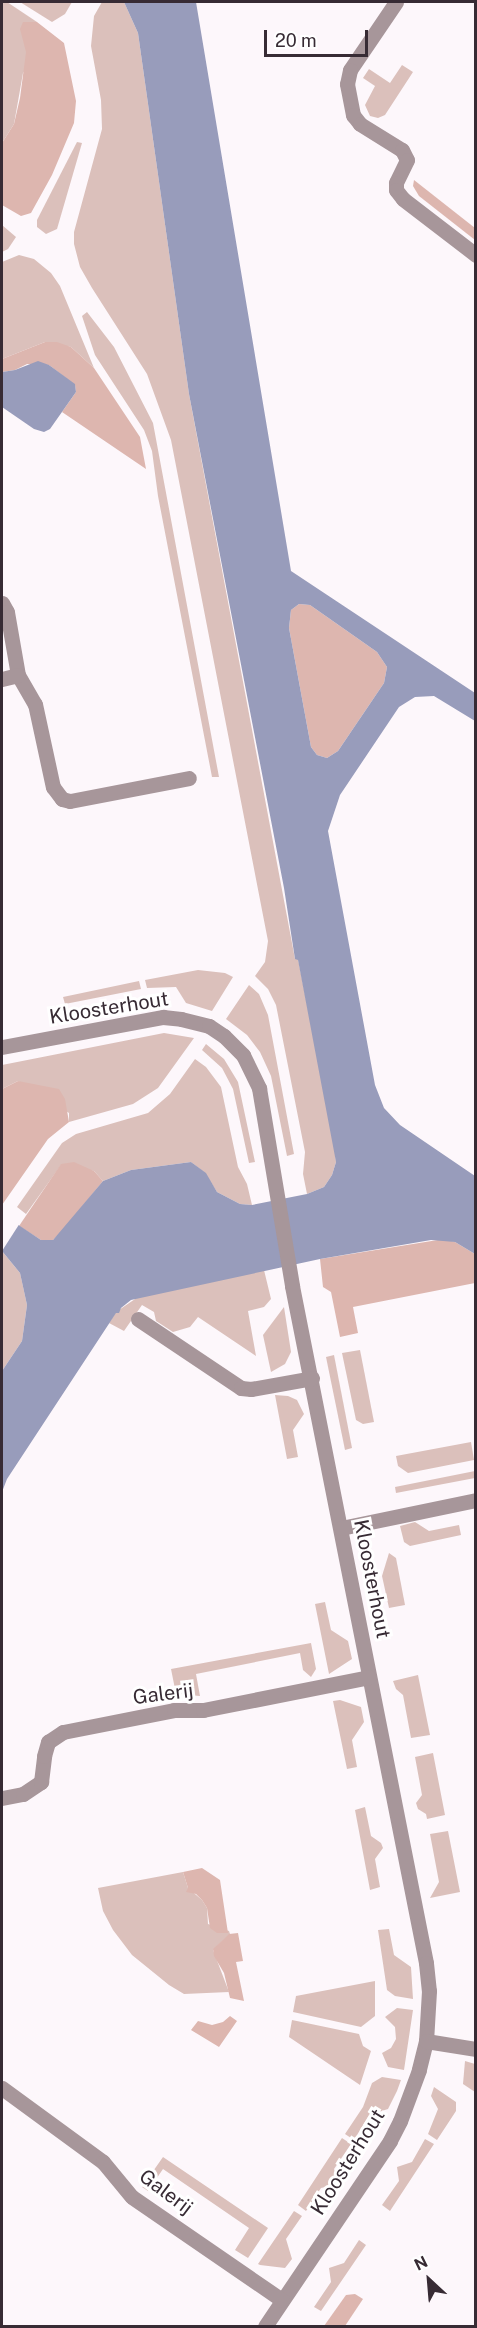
<!DOCTYPE html>
<html>
<head>
<meta charset="utf-8">
<style>
  body { margin:0 }
  #map { position:relative; width:477px; height:2328px; overflow:hidden; background:#fdf7fb; font-family:"Public Sans",sans-serif }
  div>[style] { position:absolute }
  .green>* { inset:0; background:#dbc0bb }
  .forest>* { inset:0; background:#ddb6af }
  .water>* { inset:0; background:#989cbb }
  .pier>* { inset:0; background:#fdf7fb }
  .street>* { height:15px; margin:-7.5px; padding:0 7.5px; transform-origin:7.5px; border-radius:7.5px; background:#a7969a }
  span { translate:-50% -50%; white-space:nowrap; text-align:center; line-height:1.15; -webkit-text-stroke:6px #fff; paint-order:stroke }
  .street-label { font-size:20px; color:#372b34 }
  .frame { position:absolute; inset:0; border:3px solid #372b34; pointer-events:none }
  .north { position:absolute; left:399px; top:2250px; width:60px; height:60px; -webkit-text-stroke:4px #fff; paint-order:stroke; rotate:334deg; font-size:16px; font-weight:700; line-height:24px; text-align:center; color:#372b34 }
  .north::after { content:''; display:block; margin:auto; width:21px; height:27px; background:#372b34; clip-path:polygon(50% 0,100% 100%,50% 72%,0 100%) }
  .scale { position:absolute; left:264px; top:30px; width:104px; height:27px; box-sizing:border-box; border:3px solid #372b34; border-top:0; padding-left:8px; font-size:18px; line-height:21px; white-space:nowrap; color:#372b34; -webkit-text-stroke:4px #fff; paint-order:stroke }
</style>
</head>
<body>
<div id="map">
  <div class="green">
    <i style="clip-path:polygon(2px 2px,7px 2px,37px 22px,24px 22px,37px 52px,23px 73px,14px 124px,2px 143px)"></i>
    <i style="clip-path:polygon(20px 2px,72px 2px,65px 14px,52px 22px)"></i>
    <i style="clip-path:polygon(102px 2px,124px 2px,138px 33px,189px 394px,295px 959px,298px 959px,334px 1141px,336px 1162px,332px 1175px,324px 1187px,307px 1194px,303px 1174px,305px 1152px,276px 1005px,268px 989px,255px 976px,265px 962px,268px 941px,171px 440px,147px 374px,92px 288px,80px 267px,74px 244px,74px 232px,102px 129px,101px 100px,91px 46px,94px 16px)"></i>
    <i style="clip-path:polygon(402px 65px,413px 72px,385px 115px,378px 118px,370px 116px,365px 105px,375px 86px,363px 78px,369px 69px,390px 83px)"></i>
    <i style="clip-path:polygon(77px 142px,82px 143px,57px 229px,46px 234px,37px 227px,37px 220px)"></i>
    <i style="clip-path:polygon(2px 225px,16px 237px,8px 249px,2px 252px)"></i>
    <i style="clip-path:polygon(19px 255px,34px 259px,51px 273px,60px 286px,94px 368px,71px 347px,45px 342px,2px 359px,2px 262px)"></i>
    <i style="clip-path:polygon(87px 312px,114px 347px,153px 423px,219px 777px,212px 777px,158px 496px,152px 451px,144px 430px,95px 355px,82px 316px)"></i>
    <i style="clip-path:polygon(198px 970px,225px 973px,233px 977px,212px 1011px,186px 1003px,176px 987px,147px 988px,145px 980px)"></i>
    <i style="clip-path:polygon(139px 981px,141px 989px,65px 1004px,63px 997px)"></i>
    <i style="clip-path:polygon(249px 985px,259px 994px,268px 1015px,294px 1154px,287px 1156px,271px 1076px,260px 1052px,247px 1035px,226px 1019px)"></i>
    <i style="clip-path:polygon(164px 1033px,194px 1038px,158px 1088px,133px 1104px,69px 1122px,69px 1113px,18px 1081px,2px 1089px,2px 1065px)"></i>
    <i style="clip-path:polygon(206px 1044px,224px 1059px,238px 1082px,255px 1162px,249px 1163px,233px 1089px,222px 1068px,202px 1050px)"></i>
    <i style="clip-path:polygon(195px 1059px,206px 1067px,221px 1087px,238px 1167px,247px 1184px,252px 1205px,240px 1204px,217px 1192px,205px 1173px,191px 1162px,131px 1170px,103px 1181px,94px 1171px,61px 1165px,26px 1214px,17px 1207px,62px 1143px,76px 1134px,148px 1113px,170px 1094px)"></i>
    <i style="clip-path:polygon(2px 1251px,20px 1273px,27px 1305px,22px 1341px,2px 1371px)"></i>
    <i style="clip-path:polygon(264px 1270px,271px 1299px,264px 1307px,248px 1311px,256px 1356px,198px 1317px,190px 1327px,173px 1332px,156px 1321px,154px 1312px,142px 1305px,124px 1331px,109px 1323px,116px 1312px,138px 1297px)"></i>
    <i style="clip-path:polygon(284px 1307px,291px 1352px,285px 1364px,271px 1372px,263px 1335px)"></i>
    <i style="clip-path:polygon(360px 1350px,374px 1422px,363px 1424px,356px 1420px,342px 1353px)"></i>
    <i style="clip-path:polygon(334px 1355px,352px 1448px,345px 1450px,326px 1357px)"></i>
    <i style="clip-path:polygon(275px 1395px,288px 1396px,297px 1400px,304px 1414px,293px 1430px,298px 1457px,287px 1459px)"></i>
    <i style="clip-path:polygon(471px 1442px,474px 1460px,408px 1473px,398px 1466px,396px 1456px)"></i>
    <i style="clip-path:polygon(475px 1471px,475px 1478px,396px 1493px,395px 1487px)"></i>
    <i style="clip-path:polygon(415px 1522px,429px 1531px,459px 1525px,461px 1535px,410px 1546px,404px 1542px,400px 1526px)"></i>
    <i style="clip-path:polygon(389px 1553px,396px 1558px,405px 1605px,389px 1608px,382px 1576px)"></i>
    <i style="clip-path:polygon(325px 1602px,331px 1630px,348px 1641px,352px 1659px,329px 1674px,315px 1604px)"></i>
    <i style="clip-path:polygon(311px 1643px,316px 1669px,311px 1677px,303px 1670px,300px 1653px,196px 1674px,200px 1696px,176px 1694px,171px 1669px)"></i>
    <i style="clip-path:polygon(418px 1675px,430px 1735px,411px 1738px,403px 1695px,396px 1689px,393px 1681px)"></i>
    <i style="clip-path:polygon(340px 1700px,361px 1707px,364px 1722px,352px 1740px,357px 1767px,347px 1769px,333px 1701px)"></i>
    <i style="clip-path:polygon(433px 1753px,445px 1815px,427px 1819px,426px 1814px,418px 1809px,416px 1803px,422px 1795px,415px 1757px)"></i>
    <i style="clip-path:polygon(365px 1807px,371px 1836px,381px 1843px,383px 1848px,375px 1859px,380px 1887px,370px 1890px,355px 1810px)"></i>
    <i style="clip-path:polygon(448px 1831px,460px 1892px,430px 1898px,439px 1882px,430px 1834px)"></i>
    <i style="clip-path:polygon(183px 1872px,188px 1888px,202px 1900px,207px 1908px,208px 1924px,229px 1931px,230px 1934px,213px 1950px,229px 1992px,184px 1994px,169px 1985px,132px 1955px,113px 1930px,103px 1911px,98px 1888px)"></i>
    <i style="clip-path:polygon(389px 1929px,394px 1955px,411px 1967px,413px 1999px,395px 1996px,387px 1990px,378px 1930px)"></i>
    <i style="clip-path:polygon(375px 1981px,375px 2016px,361px 2027px,293px 2012px,296px 1996px)"></i>
    <i style="clip-path:polygon(397px 2008px,413px 2010px,404px 2070px,388px 2067px,382px 2053px,391px 2048px,396px 2039px,395px 2027px,385px 2017px)"></i>
    <i style="clip-path:polygon(292px 2020px,359px 2034px,363px 2046px,371px 2051px,360px 2085px,289px 2037px)"></i>
    <i style="clip-path:polygon(465px 2061px,475px 2064px,475px 2092px,463px 2084px)"></i>
    <i style="clip-path:polygon(382px 2077px,401px 2080px,397px 2091px,388px 2109px,369px 2115px,354px 2140px,345px 2134px,363px 2107px,372px 2083px)"></i>
    <i style="clip-path:polygon(434px 2087px,456px 2102px,456px 2111px,437px 2140px,428px 2134px,438px 2109px,431px 2096px)"></i>
    <i style="clip-path:polygon(342px 2138px,351px 2144px,334px 2169px,338px 2180px,334px 2185px,321px 2188px,306px 2211px,298px 2205px)"></i>
    <i style="clip-path:polygon(425px 2139px,434px 2144px,390px 2211px,382px 2205px,399px 2181px,397px 2167px,412px 2162px)"></i>
    <i style="clip-path:polygon(163px 2157px,268px 2228px,248px 2258px,235px 2250px,249px 2228px,163px 2169px,148px 2191px,142px 2187px)"></i>
    <i style="clip-path:polygon(294px 2211px,302px 2216px,286px 2239px,292px 2259px,285px 2268px,260px 2265px,258px 2264px)"></i>
    <i style="clip-path:polygon(359px 2240px,366px 2245px,321px 2311px,314px 2307px,331px 2282px,329px 2268px,344px 2263px)"></i>
  </div>
  <div class="forest">
    <i style="clip-path:polygon(23px 22px,37px 22px,64px 43px,76px 101px,74px 123px,52px 175px,31px 213px,21px 216px,2px 205px,2px 143px,14px 124px,20px 98px,26px 52px,20px 29px)"></i>
    <i style="clip-path:polygon(414px 180px,475px 228px,475px 240px,419px 196px,413px 186px)"></i>
    <i style="clip-path:polygon(45px 342px,57px 342px,71px 347px,94px 368px,140px 437px,146px 469px,62px 412px,76px 392px,75px 385px,49px 365px,27px 364px,15px 370px,2px 372px,2px 359px)"></i>
    <i style="clip-path:polygon(299px 604px,310px 605px,377px 652px,387px 667px,384px 683px,338px 751px,327px 758px,317px 755px,311px 747px,289px 628px,291px 610px)"></i>
    <i style="clip-path:polygon(18px 1081px,59px 1089px,65px 1099px,69px 1122px,48px 1139px,2px 1205px,2px 1089px)"></i>
    <i style="clip-path:polygon(74px 1162px,94px 1171px,103px 1181px,63px 1230px,53px 1240px,41px 1240px,19px 1226px,61px 1164px)"></i>
    <i style="clip-path:polygon(444px 1239px,455px 1242px,475px 1254px,475px 1283px,353px 1307px,358px 1333px,340px 1337px,331px 1292px,323px 1287px,320px 1259px)"></i>
    <i style="clip-path:polygon(202px 1868px,220px 1880px,228px 1933px,217px 1933px,210px 1928px,207px 1908px,202px 1900px,196px 1894px,186px 1892px,188px 1888px,183px 1872px)"></i>
    <i style="clip-path:polygon(238px 1933px,243px 1961px,236px 1962px,244px 2001px,230px 1998px,224px 1973px,214px 1956px,213px 1949px,225px 1938px,229px 1934px)"></i>
    <i style="clip-path:polygon(230px 2016px,237px 2021px,219px 2047px,191px 2030px,198px 2021px,212px 2025px,223px 2022px)"></i>
    <i style="clip-path:polygon(355px 2294px,363px 2299px,345px 2326px,324px 2326px,346px 2295px)"></i>
  </div>
  <div class="water">
    <i style="clip-path:polygon(evenodd,124px 2px,196px 2px,291px 571px,475px 693px,475px 721px,434px 696px,415px 697px,399px 707px,340px 795px,328px 831px,375px 1085px,384px 1108px,400px 1125px,475px 1176px,475px 1254px,455px 1242px,431px 1240px,320px 1259px,131px 1300px,121px 1308px,119px 1313px,116px 1313px,7px 1479px,2px 1492px,2px 1371px,22px 1341px,27px 1305px,20px 1273px,2px 1251px,2px 1214px,41px 1240px,53px 1240px,103px 1181px,131px 1170px,191px 1162px,206px 1173px,217px 1192px,240px 1204px,252px 1205px,307px 1194px,324px 1187px,332px 1175px,336px 1162px,298px 960px,295px 959px,284px 888px,189px 394px,138px 33px,124px 2px,299px 604px,310px 605px,377px 652px,387px 667px,384px 683px,338px 751px,327px 758px,317px 755px,311px 747px,289px 628px,291px 610px,299px 604px)"></i>
    <i style="clip-path:polygon(38px 361px,49px 365px,75px 384px,76px 392px,50px 429px,44px 432px,34px 429px,2px 407px,2px 372px,15px 370px)"></i>
  </div>
  <div class="pier">
    <i style="clip-path:polygon(2px 1211px,20px 1223px,2px 1251px)"></i>
  </div>
  <div class="street">
    <i style="left:396px;top:2px;width:82px;rotate:124.1deg"></i>
    <i style="left:350px;top:70px;width:14px;rotate:102deg"></i>
    <i style="left:347px;top:84px;width:32px;rotate:79deg"></i>
    <i style="left:353px;top:115px;width:11px;rotate:52deg"></i>
    <i style="left:360px;top:124px;width:49px;rotate:31.8deg"></i>
    <i style="left:402px;top:150px;width:11px;rotate:63deg"></i>
    <i style="left:407px;top:160px;width:25px;rotate:116deg"></i>
    <i style="left:396px;top:183px;width:7px;rotate:90deg"></i>
    <i style="left:396px;top:190px;width:11px;rotate:52deg"></i>
    <i style="left:403px;top:199px;width:92px;rotate:37.5deg"></i>
    <i style="left:2px;top:603px;width:10px;rotate:61deg"></i>
    <i style="left:7px;top:612px;width:64px;rotate:80.1deg"></i>
    <i style="left:18px;top:675px;width:34px;rotate:60deg"></i>
    <i style="left:35px;top:704px;width:85px;rotate:77.8deg"></i>
    <i style="left:53px;top:787px;width:15px;rotate:53deg"></i>
    <i style="left:62px;top:799px;width:8px;rotate:14deg"></i>
    <i style="left:70px;top:801px;width:121px;rotate:-10.9deg"></i>
    <i style="left:2px;top:679px;width:16px;rotate:-14deg"></i>
    <i style="left:2px;top:1047px;width:164px;rotate:-10.6deg"></i>
    <i style="left:163px;top:1017px;width:18px;rotate:6deg"></i>
    <i style="left:181px;top:1019px;width:29px;rotate:14deg"></i>
    <i style="left:209px;top:1026px;width:18px;rotate:34deg"></i>
    <i style="left:224px;top:1036px;width:27px;rotate:45deg"></i>
    <i style="left:243px;top:1055px;width:37px;rotate:64deg"></i>
    <i style="left:259px;top:1088px;width:201px;rotate:80.5deg"></i>
    <i style="left:292px;top:1286px;width:690px;rotate:78.8deg"></i>
    <i style="left:426px;top:1963px;width:28px;rotate:84deg"></i>
    <i style="left:429px;top:1991px;width:50px;rotate:93.4deg"></i>
    <i style="left:426px;top:2041px;width:30px;rotate:104deg"></i>
    <i style="left:419px;top:2070px;width:54px;rotate:110.4deg"></i>
    <i style="left:400px;top:2121px;width:22px;rotate:117deg"></i>
    <i style="left:390px;top:2141px;width:223px;rotate:124deg"></i>
    <i style="left:138px;top:1319px;width:124px;rotate:33.8deg"></i>
    <i style="left:241px;top:1388px;width:10px;rotate:6deg"></i>
    <i style="left:251px;top:1389px;width:62px;rotate:-10.2deg"></i>
    <i style="left:341px;top:1528px;width:138px;rotate:-11.7deg"></i>
    <i style="left:2px;top:1798px;width:21px;rotate:-11deg"></i>
    <i style="left:23px;top:1794px;width:22px;rotate:-34deg"></i>
    <i style="left:41px;top:1782px;width:26px;rotate:-83deg"></i>
    <i style="left:44px;top:1756px;width:15px;rotate:-74deg"></i>
    <i style="left:48px;top:1742px;width:18px;rotate:-34deg"></i>
    <i style="left:63px;top:1732px;width:113px;rotate:-11.2deg"></i>
    <i style="left:174px;top:1710px;width:29px"></i>
    <i style="left:203px;top:1710px;width:169px;rotate:-11.2deg"></i>
    <i style="left:426px;top:2041px;width:51px;rotate:9.1deg"></i>
    <i style="left:2px;top:2088px;width:125px;rotate:36.2deg"></i>
    <i style="left:103px;top:2162px;width:45px;rotate:50.4deg"></i>
    <i style="left:132px;top:2197px;width:182px;rotate:34.5deg"></i>
  </div>
  <div class="street-label">
    <span style="left:109px;top:1008px;rotate:-9deg">Kloosterhout</span>
    <span style="left:372px;top:1579px;rotate:79deg">Kloosterhout</span>
    <span style="left:163px;top:1694px;rotate:-7deg">Galerij</span>
    <span style="left:348px;top:2162px;rotate:-58deg">Kloosterhout</span>
    <span style="left:166px;top:2192px;rotate:37deg">Galerij</span>
  </div>
  <div class="frame"></div>
  <div class="north">N</div>
  <div class="scale">20 m</div>
</div>
</body>
</html>
